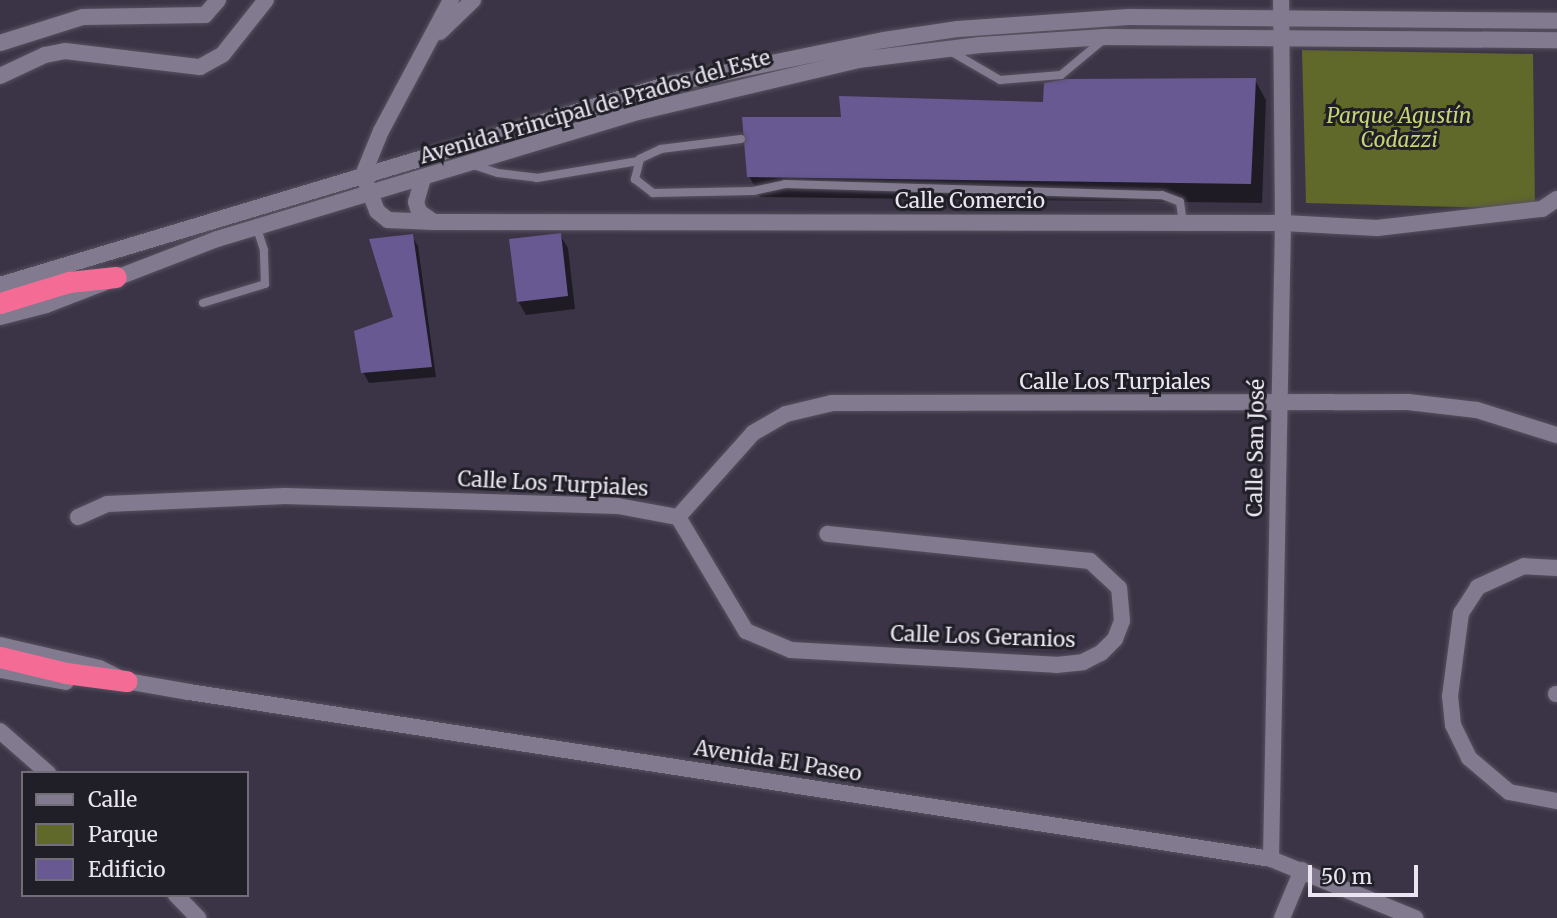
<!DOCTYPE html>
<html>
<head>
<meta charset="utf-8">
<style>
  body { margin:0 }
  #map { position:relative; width:1557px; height:918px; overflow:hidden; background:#3b3446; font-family:Merriweather,serif }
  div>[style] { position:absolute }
  .green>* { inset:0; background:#60682a }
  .shadow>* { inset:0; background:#0007 }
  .building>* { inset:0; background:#685993 }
  .roads { filter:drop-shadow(0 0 2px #56515f) drop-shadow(0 0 2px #56515f) }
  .lane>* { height:8px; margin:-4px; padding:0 4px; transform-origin:4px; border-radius:4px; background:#827b8f }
  .street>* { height:16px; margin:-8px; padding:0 8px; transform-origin:8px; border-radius:8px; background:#827b8f }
  .highway>* { height:21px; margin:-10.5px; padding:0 10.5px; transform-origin:10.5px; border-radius:10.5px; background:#f46c96 }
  span { translate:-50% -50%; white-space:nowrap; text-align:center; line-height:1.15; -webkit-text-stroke:6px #201e26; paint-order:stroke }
  .street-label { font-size:21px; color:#eae6f1 }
  .park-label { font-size:21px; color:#c6d473; font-style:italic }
  .legend { position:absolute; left:21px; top:771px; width:228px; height:126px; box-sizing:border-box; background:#201e26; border:2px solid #716e77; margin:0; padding:9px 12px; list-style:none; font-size:21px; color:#eae6f1 }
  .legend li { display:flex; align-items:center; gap:14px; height:35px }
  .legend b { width:35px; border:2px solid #716e77 }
  .scale { position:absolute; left:1308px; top:865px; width:110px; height:32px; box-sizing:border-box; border:4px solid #eae6f1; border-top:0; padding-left:9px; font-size:21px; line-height:24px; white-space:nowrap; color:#eae6f1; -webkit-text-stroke:5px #201e26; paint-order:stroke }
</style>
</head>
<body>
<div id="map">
  <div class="green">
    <i style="clip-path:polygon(1302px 50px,1533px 54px,1535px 209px,1306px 203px)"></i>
  </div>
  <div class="shadow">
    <i style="clip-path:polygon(1255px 80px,1266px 100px,1262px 203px,760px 197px,749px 176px,843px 119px,1045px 103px)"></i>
    <i style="clip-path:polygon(560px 235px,568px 248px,575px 309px,526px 315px,518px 301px)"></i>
    <i style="clip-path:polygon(412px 236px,418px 246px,436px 377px,369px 383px,363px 372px,395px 318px)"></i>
  </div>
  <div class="building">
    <i style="clip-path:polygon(1256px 78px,1251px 184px,747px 177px,742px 117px,841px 117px,839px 96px,1043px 102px,1044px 83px,1066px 79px)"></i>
    <i style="clip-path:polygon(561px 233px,568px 296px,517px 302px,509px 239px)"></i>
    <i style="clip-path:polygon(413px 234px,432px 367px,361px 373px,354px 331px,393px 317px,369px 239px)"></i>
  </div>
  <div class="roads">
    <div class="lane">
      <i style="left:950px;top:51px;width:58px;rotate:30.1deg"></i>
      <i style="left:1000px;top:80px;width:61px;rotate:-4.7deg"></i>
      <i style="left:1061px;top:75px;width:56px;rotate:-39.9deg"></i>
      <i style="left:741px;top:139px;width:81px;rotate:172.9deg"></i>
      <i style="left:661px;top:149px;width:23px;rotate:155deg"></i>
      <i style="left:640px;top:159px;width:21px;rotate:104deg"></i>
      <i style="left:635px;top:179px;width:23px;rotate:38deg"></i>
      <i style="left:653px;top:193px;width:100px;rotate:-1.1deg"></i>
      <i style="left:753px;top:191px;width:33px;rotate:-12deg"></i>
      <i style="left:785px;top:184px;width:377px;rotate:1.7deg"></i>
      <i style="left:1162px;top:195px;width:19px;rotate:21deg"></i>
      <i style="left:1180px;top:202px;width:21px;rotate:82deg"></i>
      <i style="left:470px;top:164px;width:29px;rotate:18deg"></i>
      <i style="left:498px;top:173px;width:39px;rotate:7deg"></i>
      <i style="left:537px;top:178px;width:103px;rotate:-9.5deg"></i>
      <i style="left:203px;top:303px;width:65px;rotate:-17deg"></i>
      <i style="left:265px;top:284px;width:34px;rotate:-92deg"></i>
      <i style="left:264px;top:250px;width:22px;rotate:-108deg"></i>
    </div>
    <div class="street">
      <i style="left:440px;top:32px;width:46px;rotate:-44.1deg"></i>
      <i style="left:0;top:43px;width:87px;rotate:-17.4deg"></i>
      <i style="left:83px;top:17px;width:122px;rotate:-0.9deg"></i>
      <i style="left:205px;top:15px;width:20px;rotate:-49deg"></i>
      <i style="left:0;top:76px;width:50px;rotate:-25deg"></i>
      <i style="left:45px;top:55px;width:20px;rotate:-11deg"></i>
      <i style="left:65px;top:51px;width:136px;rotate:6.8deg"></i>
      <i style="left:200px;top:67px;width:26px;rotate:-29deg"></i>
      <i style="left:223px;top:54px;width:69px;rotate:-51.5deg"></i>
      <i style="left:423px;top:178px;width:25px;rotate:106deg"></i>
      <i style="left:416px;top:202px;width:10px;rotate:73deg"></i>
      <i style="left:419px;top:212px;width:18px;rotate:34deg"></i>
      <i style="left:434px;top:222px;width:849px;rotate:0.07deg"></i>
      <i style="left:1283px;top:223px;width:94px;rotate:3deg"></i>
      <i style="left:1377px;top:228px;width:166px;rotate:-6.6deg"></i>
      <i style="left:1542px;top:209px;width:18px;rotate:-34deg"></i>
      <i style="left:434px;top:222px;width:46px;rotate:-177.5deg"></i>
      <i style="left:388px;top:220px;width:14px;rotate:-141deg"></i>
      <i style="left:377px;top:211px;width:39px;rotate:-111deg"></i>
      <i style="left:363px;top:175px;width:48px;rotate:-67.8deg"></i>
      <i style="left:381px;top:131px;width:149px;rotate:-61.9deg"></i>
      <i style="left:0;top:285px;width:699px;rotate:-16.72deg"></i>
      <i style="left:669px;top:84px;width:219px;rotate:-11.6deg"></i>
      <i style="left:884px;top:40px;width:75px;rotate:-8.5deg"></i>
      <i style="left:958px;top:29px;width:171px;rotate:-4deg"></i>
      <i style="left:1129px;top:17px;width:428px;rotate:0.5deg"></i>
      <i style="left:0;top:317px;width:48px;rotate:-14.6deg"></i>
      <i style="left:46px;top:305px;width:183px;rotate:-21.1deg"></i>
      <i style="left:217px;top:239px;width:432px;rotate:-16.8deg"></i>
      <i style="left:630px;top:114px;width:234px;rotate:-13.3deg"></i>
      <i style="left:858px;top:60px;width:123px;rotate:-7deg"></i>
      <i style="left:980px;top:45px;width:126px;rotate:-3.6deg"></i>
      <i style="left:1106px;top:37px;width:451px;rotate:0.4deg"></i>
      <i style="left:78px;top:517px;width:32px;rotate:-24deg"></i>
      <i style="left:107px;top:504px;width:178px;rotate:-2.6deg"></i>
      <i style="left:285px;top:496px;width:333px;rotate:1.7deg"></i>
      <i style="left:618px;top:506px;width:61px;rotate:10.4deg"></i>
      <i style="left:678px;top:517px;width:113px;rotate:-48.2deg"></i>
      <i style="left:753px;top:433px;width:38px;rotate:-30deg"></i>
      <i style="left:786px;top:414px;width:47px;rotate:-13.4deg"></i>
      <i style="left:832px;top:403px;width:576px;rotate:-0.1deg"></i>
      <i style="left:1408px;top:402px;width:69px;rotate:6.6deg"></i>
      <i style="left:1477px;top:410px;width:84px;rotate:17.4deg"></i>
      <i style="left:678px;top:517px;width:133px;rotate:59.2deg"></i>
      <i style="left:746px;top:631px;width:49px;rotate:22.9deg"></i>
      <i style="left:791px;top:650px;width:265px;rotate:3.2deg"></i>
      <i style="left:1056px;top:665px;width:27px;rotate:-6deg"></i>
      <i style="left:1083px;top:662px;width:20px;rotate:-27deg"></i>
      <i style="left:1101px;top:653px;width:20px;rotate:-45deg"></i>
      <i style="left:1115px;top:639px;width:19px;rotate:-69deg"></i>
      <i style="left:1122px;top:621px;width:33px;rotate:-95deg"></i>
      <i style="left:1119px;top:588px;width:40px;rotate:-137deg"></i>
      <i style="left:1090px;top:561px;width:264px;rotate:-174.1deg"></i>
      <i style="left:1557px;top:568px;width:33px;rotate:-177deg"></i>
      <i style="left:1524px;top:566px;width:51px;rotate:155.5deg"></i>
      <i style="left:1478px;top:587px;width:31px;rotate:123deg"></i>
      <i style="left:1461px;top:613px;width:84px;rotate:97.5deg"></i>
      <i style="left:1450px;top:696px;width:29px;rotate:84deg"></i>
      <i style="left:1453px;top:725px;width:37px;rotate:64deg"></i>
      <i style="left:1469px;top:758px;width:52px;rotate:40.4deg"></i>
      <i style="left:1509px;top:792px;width:49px;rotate:10.6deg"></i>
      <i style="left:0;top:645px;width:102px;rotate:13.1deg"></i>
      <i style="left:99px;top:668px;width:30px;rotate:26deg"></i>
      <i style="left:126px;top:681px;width:64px;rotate:9.9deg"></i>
      <i style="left:189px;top:692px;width:1095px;rotate:8.77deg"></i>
      <i style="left:1271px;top:859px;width:156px;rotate:22.3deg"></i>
      <i style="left:0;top:670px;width:67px;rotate:10.3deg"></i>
      <i style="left:1556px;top:694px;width:1px"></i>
      <i style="left:0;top:731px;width:64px;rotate:41.2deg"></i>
      <i style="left:1271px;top:859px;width:636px;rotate:-88.92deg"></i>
      <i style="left:1283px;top:223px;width:223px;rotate:-90.5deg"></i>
      <i style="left:176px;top:895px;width:32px;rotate:46deg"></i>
      <i style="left:1282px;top:918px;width:52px;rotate:-67.4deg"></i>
    </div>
    <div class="highway">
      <i style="left:0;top:303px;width:72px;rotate:-16.9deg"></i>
      <i style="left:69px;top:282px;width:47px;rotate:-6.1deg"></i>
      <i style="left:0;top:657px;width:68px;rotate:13.6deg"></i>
      <i style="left:66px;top:673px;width:61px;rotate:7.6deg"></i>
    </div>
  </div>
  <div class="street-label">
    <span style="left:595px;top:107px;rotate:-16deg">Avenida Principal de Prados del Este</span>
    <span style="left:970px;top:201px">Calle Comercio</span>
    <span style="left:1115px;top:382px">Calle Los Turpiales</span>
    <span style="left:1256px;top:448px;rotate:-89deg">Calle San José</span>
    <span style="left:553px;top:484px;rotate:3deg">Calle Los Turpiales</span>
    <span style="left:983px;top:637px;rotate:2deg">Calle Los Geranios</span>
    <span style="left:778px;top:761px;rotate:9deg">Avenida El Paseo</span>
  </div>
  <div class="park-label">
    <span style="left:1399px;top:128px">Parque Agustín<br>Codazzi</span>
  </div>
  <ul class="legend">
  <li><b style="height:9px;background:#827b8f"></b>Calle</li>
  <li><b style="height:19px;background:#60682a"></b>Parque</li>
  <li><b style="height:19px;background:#685993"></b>Edificio</li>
  </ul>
  <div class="scale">50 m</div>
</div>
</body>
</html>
